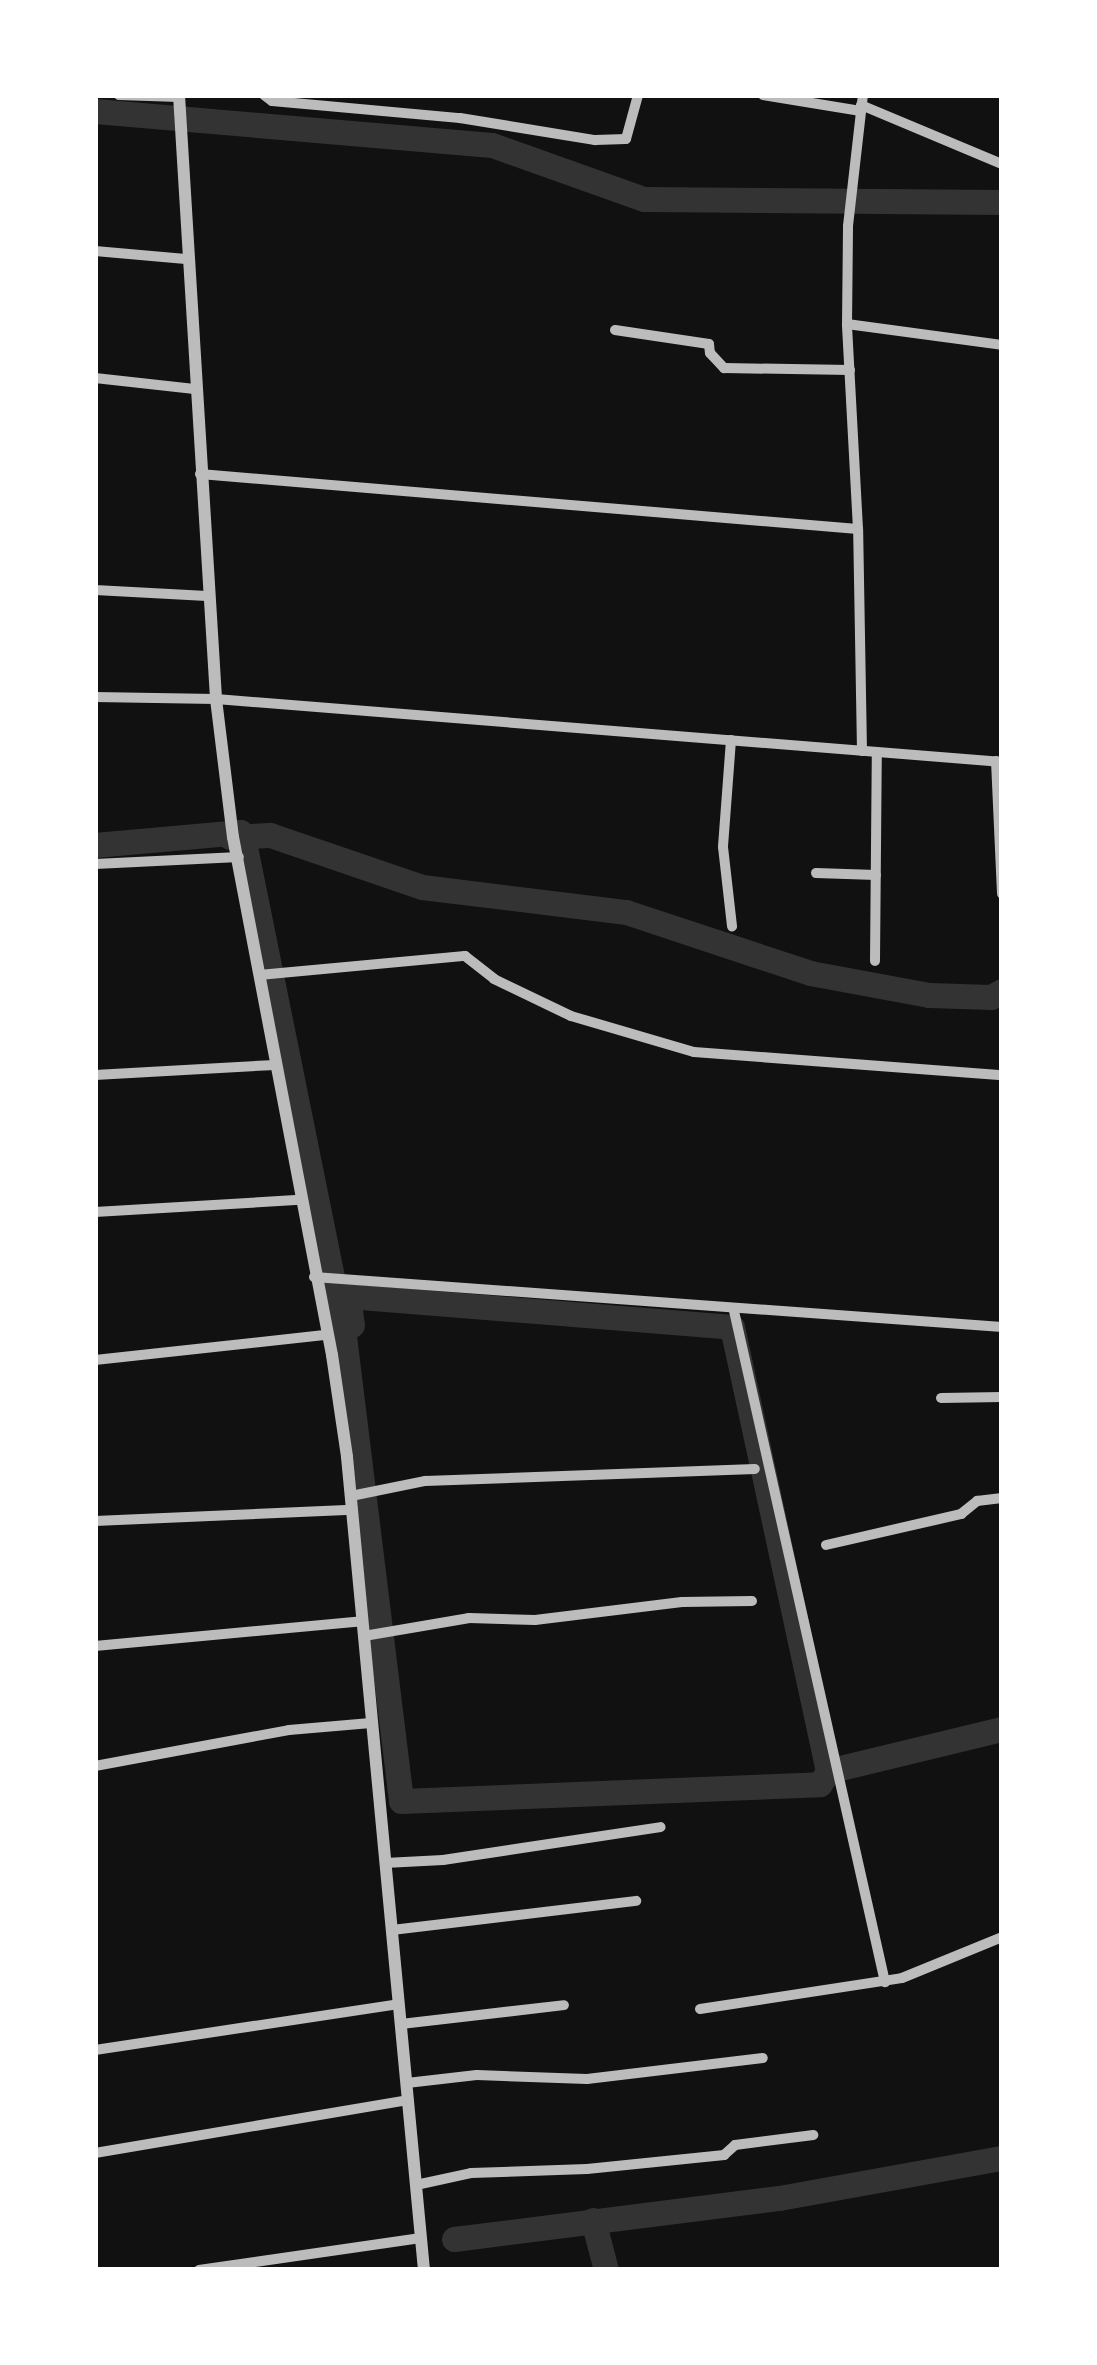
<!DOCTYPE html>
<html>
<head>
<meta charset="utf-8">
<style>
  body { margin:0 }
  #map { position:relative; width:1097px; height:2365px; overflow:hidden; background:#111; font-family:"Roboto Condensed",sans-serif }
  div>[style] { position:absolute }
  .canal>* { height:25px; margin:-12.5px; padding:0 12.5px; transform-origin:12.5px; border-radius:12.5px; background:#333 }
  .minor>* { height:10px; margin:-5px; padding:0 5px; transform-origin:5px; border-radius:5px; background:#bcbcbc }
  .tertiary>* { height:12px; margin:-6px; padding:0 6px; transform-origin:6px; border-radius:6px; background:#bcbcbc }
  span { translate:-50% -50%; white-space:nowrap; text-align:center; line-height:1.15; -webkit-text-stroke:9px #fff; paint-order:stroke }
  .frame { position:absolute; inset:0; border:98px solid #fff; pointer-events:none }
</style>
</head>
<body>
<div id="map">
  <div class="canal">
    <i style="left:95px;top:111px;width:398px;rotate:4.9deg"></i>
    <i style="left:492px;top:145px;width:161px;rotate:19.6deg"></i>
    <i style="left:644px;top:199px;width:358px;rotate:0.5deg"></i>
    <i style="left:230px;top:837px;width:40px;rotate:-2.9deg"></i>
    <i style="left:270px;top:835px;width:161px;rotate:18.9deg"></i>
    <i style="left:422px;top:887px;width:206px;rotate:7deg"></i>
    <i style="left:626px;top:912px;width:194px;rotate:18.3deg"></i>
    <i style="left:810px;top:973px;width:121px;rotate:10.5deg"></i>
    <i style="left:929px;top:995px;width:62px;rotate:1.8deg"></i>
    <i style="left:991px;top:997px;width:13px;rotate:-29deg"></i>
    <i style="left:95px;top:845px;width:146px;rotate:-5.1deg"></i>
    <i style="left:240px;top:832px;width:6px;rotate:59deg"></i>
    <i style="left:243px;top:837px;width:509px;rotate:78.56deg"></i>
    <i style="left:344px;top:1336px;width:468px;rotate:83deg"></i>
    <i style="left:401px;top:1801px;width:419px;rotate:-2.3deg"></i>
    <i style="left:820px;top:1784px;width:15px;rotate:-58deg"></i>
    <i style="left:352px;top:1325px;width:29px;rotate:-98deg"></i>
    <i style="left:348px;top:1296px;width:385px;rotate:4.6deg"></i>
    <i style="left:732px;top:1327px;width:454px;rotate:77.8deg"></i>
    <i style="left:828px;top:1771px;width:179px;rotate:-13.6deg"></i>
    <i style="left:593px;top:2220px;width:52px;rotate:75.4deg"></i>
    <i style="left:454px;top:2239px;width:328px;rotate:-7.2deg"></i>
    <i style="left:779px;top:2198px;width:227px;rotate:-10.2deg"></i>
  </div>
  <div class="minor">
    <i style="left:119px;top:95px;width:60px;rotate:1.9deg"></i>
    <i style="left:264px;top:95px;width:10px;rotate:37deg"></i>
    <i style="left:272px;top:101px;width:189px;rotate:5.2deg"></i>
    <i style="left:460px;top:118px;width:137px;rotate:9.3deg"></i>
    <i style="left:595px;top:140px;width:31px;rotate:-2deg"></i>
    <i style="left:626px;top:139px;width:46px;rotate:-74.7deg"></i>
    <i style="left:763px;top:95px;width:99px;rotate:9.3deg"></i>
    <i style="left:861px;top:105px;width:153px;rotate:22.7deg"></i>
    <i style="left:95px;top:251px;width:91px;rotate:5deg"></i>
    <i style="left:847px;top:324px;width:156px;rotate:7.7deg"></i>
    <i style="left:615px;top:330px;width:95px;rotate:8.5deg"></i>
    <i style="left:709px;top:344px;width:9px;rotate:84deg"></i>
    <i style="left:710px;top:353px;width:21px;rotate:47deg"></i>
    <i style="left:724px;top:368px;width:126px;rotate:0.9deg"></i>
    <i style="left:95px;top:378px;width:100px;rotate:6.3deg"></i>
    <i style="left:200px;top:474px;width:660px;rotate:4.78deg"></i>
    <i style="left:95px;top:590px;width:112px;rotate:3.1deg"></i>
    <i style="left:95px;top:697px;width:121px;rotate:0.9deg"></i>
    <i style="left:216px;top:699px;width:789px;rotate:4.58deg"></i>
    <i style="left:731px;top:740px;width:107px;rotate:94.3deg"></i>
    <i style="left:723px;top:847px;width:80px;rotate:83.5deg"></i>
    <i style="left:862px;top:751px;width:222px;rotate:-91deg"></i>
    <i style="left:858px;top:529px;width:205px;rotate:-93.1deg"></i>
    <i style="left:847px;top:324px;width:98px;rotate:-89.4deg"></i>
    <i style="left:848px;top:226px;width:132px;rotate:-83.5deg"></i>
    <i style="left:996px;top:761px;width:133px;rotate:87.4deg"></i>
    <i style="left:95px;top:864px;width:144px;rotate:-2.8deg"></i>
    <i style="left:816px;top:873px;width:60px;rotate:1.9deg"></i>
    <i style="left:875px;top:961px;width:209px;rotate:-89.5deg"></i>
    <i style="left:259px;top:975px;width:207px;rotate:-5.3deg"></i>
    <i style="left:465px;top:956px;width:37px;rotate:38deg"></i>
    <i style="left:494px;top:979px;width:85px;rotate:25.7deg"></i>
    <i style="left:571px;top:1016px;width:128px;rotate:16.3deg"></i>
    <i style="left:694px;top:1052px;width:309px;rotate:4.3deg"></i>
    <i style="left:95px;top:1075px;width:180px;rotate:-3.2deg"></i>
    <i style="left:95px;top:1212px;width:205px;rotate:-3.4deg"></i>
    <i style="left:314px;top:1277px;width:690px;rotate:4.16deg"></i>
    <i style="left:734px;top:1311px;width:688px;rotate:77.32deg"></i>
    <i style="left:95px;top:1360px;width:233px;rotate:-6.2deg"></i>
    <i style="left:941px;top:1398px;width:61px;rotate:-0.9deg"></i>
    <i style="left:351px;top:1496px;width:76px;rotate:-11.5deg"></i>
    <i style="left:425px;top:1481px;width:330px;rotate:-2.1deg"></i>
    <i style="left:95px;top:1521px;width:257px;rotate:-2.5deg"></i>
    <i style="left:826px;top:1545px;width:139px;rotate:-12.9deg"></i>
    <i style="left:961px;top:1514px;width:21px;rotate:-39deg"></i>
    <i style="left:977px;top:1501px;width:25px;rotate:-7deg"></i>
    <i style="left:364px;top:1636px;width:107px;rotate:-9.7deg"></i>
    <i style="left:469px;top:1618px;width:66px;rotate:1.7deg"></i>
    <i style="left:535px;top:1620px;width:148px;rotate:-7deg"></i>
    <i style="left:682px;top:1602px;width:70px;rotate:-0.8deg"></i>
    <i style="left:95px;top:1646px;width:268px;rotate:-5.3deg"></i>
    <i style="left:95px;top:1766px;width:197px;rotate:-10.5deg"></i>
    <i style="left:289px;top:1730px;width:82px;rotate:-4.9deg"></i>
    <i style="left:385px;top:1863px;width:58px;rotate:-3deg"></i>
    <i style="left:443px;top:1860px;width:220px;rotate:-8.6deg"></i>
    <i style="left:392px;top:1930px;width:246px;rotate:-6.8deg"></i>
    <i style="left:700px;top:2009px;width:204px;rotate:-8.7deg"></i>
    <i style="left:902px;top:1978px;width:108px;rotate:-22.3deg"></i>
    <i style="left:401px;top:2024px;width:164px;rotate:-6.6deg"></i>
    <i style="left:95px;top:2050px;width:307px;rotate:-8.6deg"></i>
    <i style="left:407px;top:2083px;width:70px;rotate:-6.5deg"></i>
    <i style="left:477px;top:2075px;width:110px;rotate:2.1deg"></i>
    <i style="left:587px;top:2079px;width:177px;rotate:-6.8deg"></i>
    <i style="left:95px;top:2153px;width:317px;rotate:-9.6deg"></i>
    <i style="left:416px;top:2185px;width:56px;rotate:-12.3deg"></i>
    <i style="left:471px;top:2173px;width:116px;rotate:-2deg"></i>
    <i style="left:587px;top:2169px;width:138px;rotate:-5.8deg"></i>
    <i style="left:724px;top:2155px;width:15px;rotate:-42deg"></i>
    <i style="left:735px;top:2145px;width:79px;rotate:-7.3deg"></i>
    <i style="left:199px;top:2270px;width:224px;rotate:-8.2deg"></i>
  </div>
  <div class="tertiary">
    <i style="left:179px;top:95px;width:605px;rotate:86.49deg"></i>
    <i style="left:216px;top:699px;width:139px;rotate:83deg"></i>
    <i style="left:233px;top:837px;width:527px;rotate:79.18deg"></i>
    <i style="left:332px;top:1355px;width:103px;rotate:81.6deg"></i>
    <i style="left:347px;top:1457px;width:817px;rotate:84.59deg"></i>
  </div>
  <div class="frame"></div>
</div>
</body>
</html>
